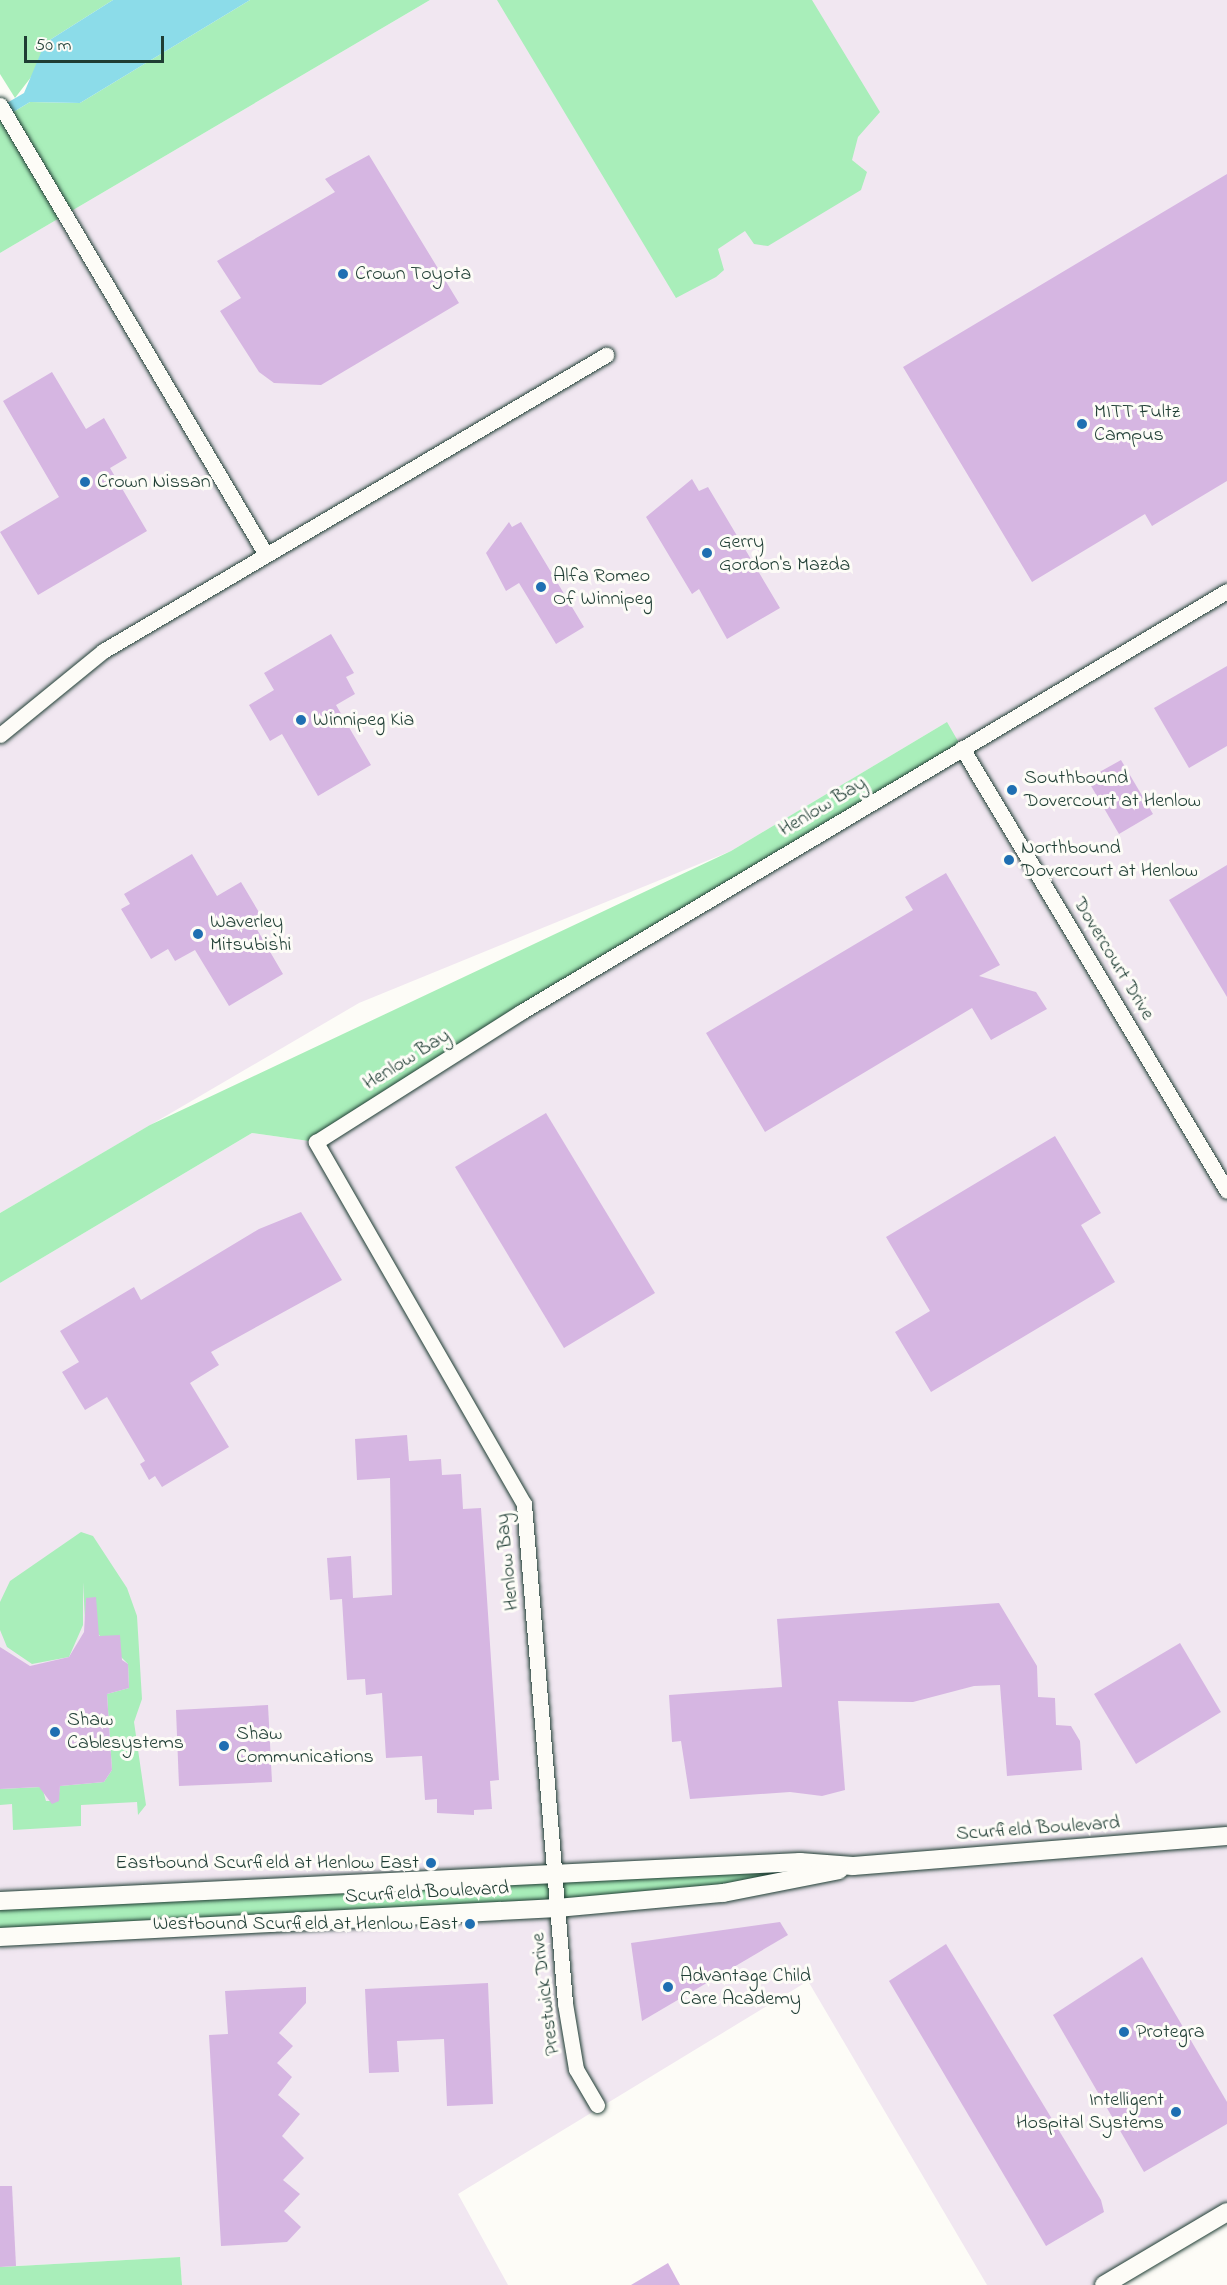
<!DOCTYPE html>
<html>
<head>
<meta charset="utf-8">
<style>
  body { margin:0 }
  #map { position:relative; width:1227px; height:2285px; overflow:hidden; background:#fdfcf7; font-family:"Indie Flower",sans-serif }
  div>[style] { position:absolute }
  .built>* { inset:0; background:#f1e7f1 }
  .green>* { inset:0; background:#a9eeba }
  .water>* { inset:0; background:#8cdce9 }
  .building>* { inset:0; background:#d6b6e2 }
  .roads { filter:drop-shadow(0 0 2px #1f3d34) drop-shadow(0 0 2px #1f3d34) }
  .minor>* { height:15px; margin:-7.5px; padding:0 7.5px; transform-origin:7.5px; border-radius:7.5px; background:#fdfcf7 }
  .tertiary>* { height:18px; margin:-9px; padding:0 9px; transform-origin:9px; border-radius:9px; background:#fdfcf7 }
  .dots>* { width:16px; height:16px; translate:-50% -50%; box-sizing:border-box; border:3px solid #fdfcf7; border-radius:50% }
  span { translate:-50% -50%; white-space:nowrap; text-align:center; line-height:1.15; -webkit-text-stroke:6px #fdfcf7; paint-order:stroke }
  .poi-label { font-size:20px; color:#1f3d34 }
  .left { translate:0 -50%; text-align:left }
  .right { translate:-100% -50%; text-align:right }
  .street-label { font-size:20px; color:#1f3d34 }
  .scale { position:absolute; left:24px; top:36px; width:140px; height:27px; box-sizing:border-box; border:3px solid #1f3d34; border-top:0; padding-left:8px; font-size:18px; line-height:21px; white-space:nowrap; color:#1f3d34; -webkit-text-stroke:4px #fdfcf7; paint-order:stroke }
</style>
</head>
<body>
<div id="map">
  <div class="built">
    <i style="clip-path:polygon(430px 0,1227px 0,1227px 2212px,1104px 2285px,987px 2285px,808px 1981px,458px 2194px,508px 2285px,182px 2285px,180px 2257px,0 2267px,0 1283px,252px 1133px,316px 1142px,947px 722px,731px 851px,359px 1003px,0 1213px,0 253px)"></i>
  </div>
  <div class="green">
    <i style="clip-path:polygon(0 0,113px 0,45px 43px,38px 68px,15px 98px,0 74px)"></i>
    <i style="clip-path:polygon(250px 0,430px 0,0 253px,0 120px,30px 102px,80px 103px)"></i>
    <i style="clip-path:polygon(497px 0,812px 0,880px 112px,858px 137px,852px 160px,867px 172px,861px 190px,768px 246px,754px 244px,745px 231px,718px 249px,724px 270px,716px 277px,676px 298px)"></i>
    <i style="clip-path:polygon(947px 722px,962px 748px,316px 1142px,252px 1133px,0 1283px,0 1213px,150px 1125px,731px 851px)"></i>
    <i style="clip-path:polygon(81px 1532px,93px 1536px,127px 1588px,137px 1616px,142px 1699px,134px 1722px,146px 1805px,138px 1815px,137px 1802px,81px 1805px,81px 1826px,13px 1830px,12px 1804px,0 1805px,0 1789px,42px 1787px,46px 1801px,58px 1801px,60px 1786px,104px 1782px,112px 1770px,107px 1694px,129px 1688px,128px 1664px,85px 1621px,83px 1582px,83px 1625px,69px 1657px,32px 1664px,7px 1647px,0 1630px,0 1602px,10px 1581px)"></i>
    <i style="clip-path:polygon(853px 1866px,723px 1893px,0 1937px,0 1901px)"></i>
    <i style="clip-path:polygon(180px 2257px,182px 2285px,0 2285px,0 2267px)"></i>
  </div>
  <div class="water">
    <i style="clip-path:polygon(113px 0,250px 0,80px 103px,30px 102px,0 120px,0 107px,24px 93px,45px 43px)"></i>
  </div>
  <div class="building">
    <i style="clip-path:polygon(369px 155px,459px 303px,321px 385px,274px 383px,259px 372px,220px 311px,241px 298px,217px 261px,335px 192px,325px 179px)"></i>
    <i style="clip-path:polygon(1227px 174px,1227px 481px,1152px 526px,1145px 514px,1032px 582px,903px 367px)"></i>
    <i style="clip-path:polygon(52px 372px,86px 429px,104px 418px,127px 458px,110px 468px,147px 531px,38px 595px,0 532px,59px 497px,3px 401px)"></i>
    <i style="clip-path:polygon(692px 479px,699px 491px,708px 487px,780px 608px,727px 639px,699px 589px,692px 594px,646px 517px)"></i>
    <i style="clip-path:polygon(509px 522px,512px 527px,521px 522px,584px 627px,556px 644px,519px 583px,506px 591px,486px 553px)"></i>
    <i style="clip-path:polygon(331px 634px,354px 673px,346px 677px,355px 694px,336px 705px,371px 765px,318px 796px,282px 734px,270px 741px,249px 705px,274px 690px,264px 673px)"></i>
    <i style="clip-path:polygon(1227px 666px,1227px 746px,1189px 768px,1154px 708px)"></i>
    <i style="clip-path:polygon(1121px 760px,1153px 814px,1119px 834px,1087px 779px)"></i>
    <i style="clip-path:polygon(192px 854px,217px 896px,241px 882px,260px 914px,251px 919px,283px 974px,229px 1006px,195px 950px,175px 961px,168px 949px,151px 959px,121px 909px,130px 904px,124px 894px)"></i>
    <i style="clip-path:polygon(1227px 865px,1227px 997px,1169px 900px)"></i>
    <i style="clip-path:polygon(946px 873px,1000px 965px,979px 976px,1036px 992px,1047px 1009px,991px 1040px,972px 1008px,765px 1132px,706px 1033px,913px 910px,905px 897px)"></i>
    <i style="clip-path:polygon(546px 1113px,655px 1293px,564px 1348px,455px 1167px)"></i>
    <i style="clip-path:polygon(1055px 1136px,1101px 1213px,1081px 1225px,1115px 1282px,931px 1392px,895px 1332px,930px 1311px,886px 1237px)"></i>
    <i style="clip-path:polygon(301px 1212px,342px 1280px,211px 1352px,219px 1365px,190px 1383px,229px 1447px,162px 1487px,155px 1476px,149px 1480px,140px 1464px,145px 1461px,107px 1397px,85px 1410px,62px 1372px,79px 1362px,60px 1331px,134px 1287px,141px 1300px,259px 1229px)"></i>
    <i style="clip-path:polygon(407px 1435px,409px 1461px,441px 1459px,442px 1475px,461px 1474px,463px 1509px,481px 1508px,499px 1780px,490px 1781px,492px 1809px,474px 1810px,474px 1815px,437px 1813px,437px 1799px,425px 1800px,422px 1756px,386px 1758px,382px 1693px,366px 1695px,365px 1679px,347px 1680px,342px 1599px,330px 1600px,327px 1558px,351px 1556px,353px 1598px,392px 1595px,390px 1478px,357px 1480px,355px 1439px)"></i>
    <i style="clip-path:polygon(96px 1597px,99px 1636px,120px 1635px,122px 1660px,128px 1664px,129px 1688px,107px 1694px,112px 1770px,104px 1782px,60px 1786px,59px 1801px,52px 1804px,39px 1787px,0 1789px,0 1647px,30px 1666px,69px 1657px,84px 1632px,86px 1598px)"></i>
    <i style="clip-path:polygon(999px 1603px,1037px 1666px,1038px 1697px,1055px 1698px,1056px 1725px,1071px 1726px,1080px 1741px,1082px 1770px,1007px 1776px,1000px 1685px,974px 1686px,913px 1702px,838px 1701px,845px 1790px,822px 1796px,790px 1792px,690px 1799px,681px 1741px,672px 1742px,669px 1695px,782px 1687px,777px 1619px)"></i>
    <i style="clip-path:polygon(1180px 1643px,1221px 1712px,1136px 1764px,1094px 1694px)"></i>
    <i style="clip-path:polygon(268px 1705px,272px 1782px,179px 1786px,176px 1710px)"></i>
    <i style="clip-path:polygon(780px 1922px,788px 1935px,642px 2021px,631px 1943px)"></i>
    <i style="clip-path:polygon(946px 1944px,1101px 2200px,1104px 2212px,1046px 2246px,889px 1981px)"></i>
    <i style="clip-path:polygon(1142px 1957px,1227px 2102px,1227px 2124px,1144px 2172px,1053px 2015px)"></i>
    <i style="clip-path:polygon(488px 1983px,493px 2104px,447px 2106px,444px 2039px,397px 2041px,399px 2072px,369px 2073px,365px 1989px)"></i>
    <i style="clip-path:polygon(306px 1987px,306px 2003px,279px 2033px,293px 2046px,277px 2063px,292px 2077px,278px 2095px,300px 2114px,282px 2136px,304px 2158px,283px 2180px,300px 2194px,284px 2211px,301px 2227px,287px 2242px,221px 2246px,209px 2035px,228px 2034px,225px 1991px)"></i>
    <i style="clip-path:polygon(0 2186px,12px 2186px,16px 2266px,0 2267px)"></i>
    <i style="clip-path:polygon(668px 2263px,680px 2285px,631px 2285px)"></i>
  </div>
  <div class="roads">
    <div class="minor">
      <i style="left:0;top:105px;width:521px;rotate:59.39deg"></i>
      <i style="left:0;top:735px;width:133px;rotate:-39.2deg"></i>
      <i style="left:103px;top:651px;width:584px;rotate:-30.48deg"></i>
      <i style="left:962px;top:748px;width:516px;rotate:59.11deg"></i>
      <i style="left:597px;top:2105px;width:42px;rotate:-120.3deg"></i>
      <i style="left:576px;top:2069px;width:67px;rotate:-99.5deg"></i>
      <i style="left:565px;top:2003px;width:501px;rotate:-94.7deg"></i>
      <i style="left:524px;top:1504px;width:418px;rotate:-119.9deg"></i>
      <i style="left:316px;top:1142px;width:243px;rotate:-32.4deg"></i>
      <i style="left:521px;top:1012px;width:822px;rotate:-30.81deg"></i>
    </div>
    <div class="tertiary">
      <i style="left:0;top:1901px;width:801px;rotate:-2.79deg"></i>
      <i style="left:800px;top:1862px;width:53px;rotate:4.3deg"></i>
      <i style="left:853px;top:1866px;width:375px;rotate:-4.6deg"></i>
      <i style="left:0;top:1937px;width:558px;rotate:-2.98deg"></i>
      <i style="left:557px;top:1908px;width:167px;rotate:-5.2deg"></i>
      <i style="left:723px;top:1893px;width:118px;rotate:-11.2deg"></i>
      <i style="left:1104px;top:2285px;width:143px;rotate:-30.7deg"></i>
    </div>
  </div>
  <div class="dots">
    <i style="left:343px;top:274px;background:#1f6fb2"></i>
    <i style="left:1082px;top:424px;background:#1f6fb2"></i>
    <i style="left:85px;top:482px;background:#1f6fb2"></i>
    <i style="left:707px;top:553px;background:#1f6fb2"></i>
    <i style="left:541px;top:587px;background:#1f6fb2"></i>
    <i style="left:301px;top:720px;background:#1f6fb2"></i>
    <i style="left:1012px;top:790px;background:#1f6fb2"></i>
    <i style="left:1009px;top:860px;background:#1f6fb2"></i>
    <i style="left:198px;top:934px;background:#1f6fb2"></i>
    <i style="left:55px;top:1732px;background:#1f6fb2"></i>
    <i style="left:224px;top:1746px;background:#1f6fb2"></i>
    <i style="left:431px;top:1863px;background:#1f6fb2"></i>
    <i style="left:470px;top:1924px;background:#1f6fb2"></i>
    <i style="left:668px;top:1987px;background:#1f6fb2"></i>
    <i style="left:1124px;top:2032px;background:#1f6fb2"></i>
    <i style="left:1176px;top:2112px;background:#1f6fb2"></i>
  </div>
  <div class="poi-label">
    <span class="left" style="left:355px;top:274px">Crown Toyota</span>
    <span class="left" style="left:1094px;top:424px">MITT Fultz<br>Campus</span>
    <span class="left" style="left:97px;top:482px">Crown Nissan</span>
    <span class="left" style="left:719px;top:554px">Gerry<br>Gordon's Mazda</span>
    <span class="left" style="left:553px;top:588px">Alfa Romeo<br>Of Winnipeg</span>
    <span class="left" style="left:313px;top:720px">Winnipeg Kia</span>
    <span class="left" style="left:1024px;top:790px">Southbound<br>Dovercourt at Henlow</span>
    <span class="left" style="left:1021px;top:860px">Northbound<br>Dovercourt at Henlow</span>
    <span class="left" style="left:210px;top:934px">Waverley<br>Mitsubishi</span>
    <span class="left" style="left:67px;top:1732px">Shaw<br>Cablesystems</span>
    <span class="left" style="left:236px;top:1746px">Shaw<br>Communications</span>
    <span class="right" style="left:419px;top:1863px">Eastbound Scurfield at Henlow East</span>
    <span class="right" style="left:458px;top:1924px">Westbound Scurfield at Henlow East</span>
    <span class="left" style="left:680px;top:1988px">Advantage Child<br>Care Academy</span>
    <span class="left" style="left:1136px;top:2032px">Protegra</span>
    <span class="right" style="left:1164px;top:2112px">Intelligent<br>Hospital Systems</span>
  </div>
  <div class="street-label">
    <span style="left:823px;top:807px;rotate:-31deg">Henlow Bay</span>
    <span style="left:1113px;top:959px;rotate:59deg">Dovercourt Drive</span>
    <span style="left:407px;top:1060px;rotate:-32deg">Henlow Bay</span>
    <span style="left:508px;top:1562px;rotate:-96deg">Henlow Bay</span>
    <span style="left:1038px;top:1829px;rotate:-4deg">Scurfield Boulevard</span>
    <span style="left:427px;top:1893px;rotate:-3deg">Scurfield Boulevard</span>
    <span style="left:546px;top:1994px;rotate:-97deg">Prestwick Drive</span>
  </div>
  <div class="scale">50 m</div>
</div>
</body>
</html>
